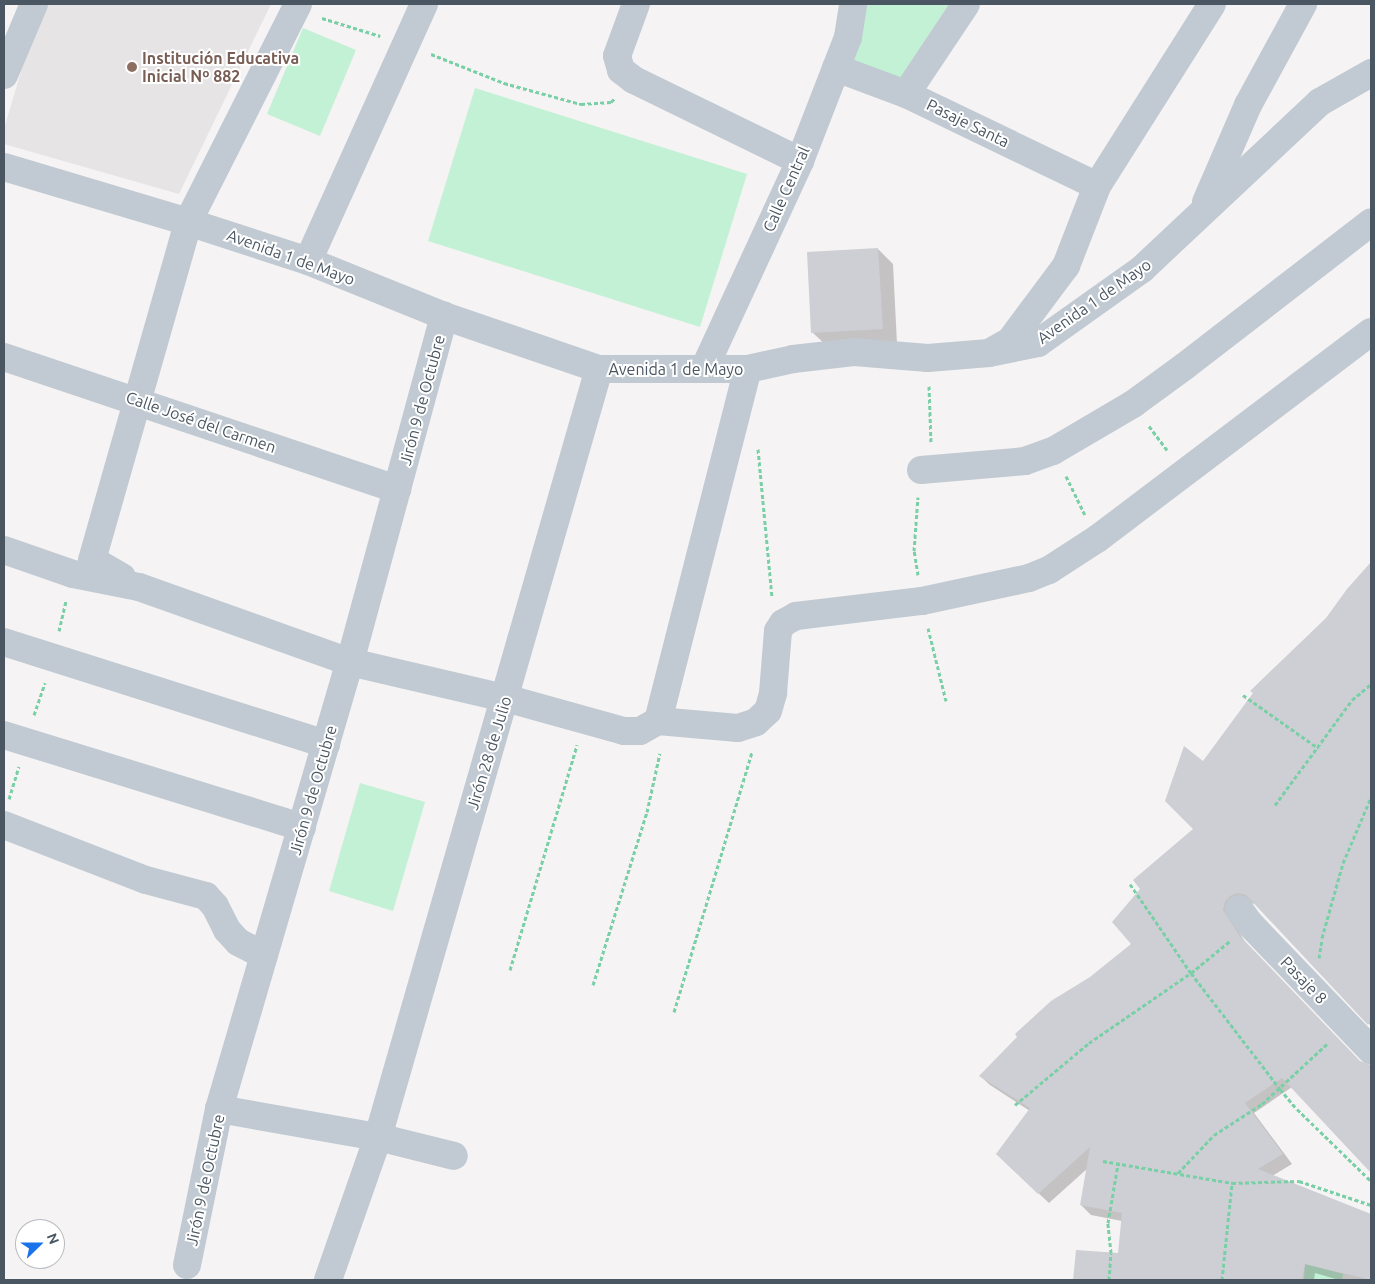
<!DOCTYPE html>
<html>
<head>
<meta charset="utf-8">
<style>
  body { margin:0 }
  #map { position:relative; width:1375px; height:1284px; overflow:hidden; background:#f5f3f3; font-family:Ubuntu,sans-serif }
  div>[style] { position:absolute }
  .education>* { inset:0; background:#e6e4e5 }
  .green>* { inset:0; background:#c3f1d5 }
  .shadow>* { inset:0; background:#0003 }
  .building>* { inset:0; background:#cdcfd5 }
  .path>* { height:3px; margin-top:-1.5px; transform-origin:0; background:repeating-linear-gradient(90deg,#7ad0a6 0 4px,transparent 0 6.5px) }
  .minor>* { height:28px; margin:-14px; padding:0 14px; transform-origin:14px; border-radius:14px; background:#c1cad2 }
  .dots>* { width:14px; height:14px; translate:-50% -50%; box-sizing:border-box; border:2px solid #fff; border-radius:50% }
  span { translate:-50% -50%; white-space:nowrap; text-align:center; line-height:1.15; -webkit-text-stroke:4px #fff; paint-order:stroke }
  .education-label { font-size:16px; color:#785e54; font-weight:700 }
  .left { translate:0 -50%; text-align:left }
  .street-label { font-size:16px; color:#4a5661 }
  .frame { position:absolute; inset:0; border:5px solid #4a5661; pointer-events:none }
  .north { position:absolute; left:15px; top:1219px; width:50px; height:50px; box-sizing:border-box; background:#fff; border:1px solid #b7bbc0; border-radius:50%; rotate:68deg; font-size:14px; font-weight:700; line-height:20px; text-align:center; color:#4a5661 }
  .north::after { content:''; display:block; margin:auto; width:18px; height:22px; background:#1a73e8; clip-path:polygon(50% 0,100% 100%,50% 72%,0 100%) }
</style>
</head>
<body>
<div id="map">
  <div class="education">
    <i style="clip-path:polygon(41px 4px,271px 4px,179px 194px,4px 144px,4px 129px)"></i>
  </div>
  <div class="green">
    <i style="clip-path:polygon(865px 4px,954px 4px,901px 82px,852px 60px)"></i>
    <i style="clip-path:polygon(303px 28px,356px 50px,320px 136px,267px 114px)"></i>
    <i style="clip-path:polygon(475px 88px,747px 174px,700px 327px,428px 241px)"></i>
    <i style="clip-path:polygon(360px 783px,425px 802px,393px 911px,329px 891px)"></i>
    <i style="clip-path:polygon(1305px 1264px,1343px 1274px,1342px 1280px,1304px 1280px)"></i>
  </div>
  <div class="shadow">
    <i style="clip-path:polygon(878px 249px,893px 264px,897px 344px,828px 347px,812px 332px)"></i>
    <i style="clip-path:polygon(1371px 563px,1371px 1026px,1257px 904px,1248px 903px,1233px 922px,1247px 945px,1360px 1062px,1371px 1066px,1371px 1171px,1292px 1087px,1254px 1113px,1292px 1164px,1272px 1176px,1371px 1216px,1371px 1280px,1339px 1280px,1315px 1273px,1314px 1280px,1074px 1280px,1077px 1251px,1119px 1254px,1122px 1221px,1091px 1215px,1081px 1205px,1088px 1168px,1049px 1203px,1007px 1164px,1030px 1111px,990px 1085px,980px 1076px,1091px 978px,1133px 945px,1195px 829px,1203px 763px,1327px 618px,1348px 589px)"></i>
  </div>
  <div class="building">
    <i style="clip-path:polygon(878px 248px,883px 329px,811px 333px,807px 252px)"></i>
    <i style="clip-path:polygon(1371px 562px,1371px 1017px,1368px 1025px,1246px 895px,1238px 893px,1230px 896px,1225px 902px,1223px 910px,1239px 935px,1360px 1061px,1371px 1065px,1371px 1173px,1282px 1078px,1245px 1103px,1283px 1154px,1258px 1169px,1371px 1214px,1371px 1280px,1305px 1264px,1302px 1280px,1073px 1280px,1076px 1250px,1118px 1253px,1122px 1213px,1080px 1205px,1090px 1147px,1038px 1194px,996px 1154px,1030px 1108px,979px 1076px,1017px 1037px,1015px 1034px,1051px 1001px,1090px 977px,1131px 944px,1112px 922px,1140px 889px,1133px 880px,1193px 829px,1165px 801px,1184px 746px,1203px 761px,1253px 693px,1250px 691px,1326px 618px,1347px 589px)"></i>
  </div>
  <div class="path">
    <i style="left:322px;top:18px;width:61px;rotate:17.2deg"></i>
    <i style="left:431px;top:54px;width:79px;rotate:21.7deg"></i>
    <i style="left:504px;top:83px;width:80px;rotate:15.3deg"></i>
    <i style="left:581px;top:104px;width:30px;rotate:-4deg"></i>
    <i style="left:611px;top:102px;width:6px;rotate:-45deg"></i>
    <i style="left:929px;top:386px;width:56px;rotate:88deg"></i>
    <i style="left:1149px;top:426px;width:31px;rotate:53deg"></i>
    <i style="left:758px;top:449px;width:149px;rotate:84.6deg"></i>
    <i style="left:1066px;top:476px;width:43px;rotate:64deg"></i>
    <i style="left:918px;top:575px;width:24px;rotate:-99deg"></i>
    <i style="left:914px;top:551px;width:54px;rotate:-85.8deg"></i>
    <i style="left:928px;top:628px;width:75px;rotate:76.1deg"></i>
    <i style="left:59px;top:631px;width:31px;rotate:-77deg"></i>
    <i style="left:1243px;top:695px;width:92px;rotate:35.2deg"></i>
    <i style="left:34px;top:715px;width:34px;rotate:-71deg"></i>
    <i style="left:9px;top:799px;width:34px;rotate:-73deg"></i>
    <i style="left:1275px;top:805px;width:130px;rotate:-53.7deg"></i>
    <i style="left:1352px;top:700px;width:25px;rotate:-40deg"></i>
    <i style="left:1130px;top:884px;width:108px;rotate:55.6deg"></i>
    <i style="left:1191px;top:973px;width:146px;rotate:52.5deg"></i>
    <i style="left:1280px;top:1089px;width:26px;rotate:50deg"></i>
    <i style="left:1297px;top:1109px;width:103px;rotate:44.2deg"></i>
    <i style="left:1319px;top:958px;width:20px;rotate:-81deg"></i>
    <i style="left:1322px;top:938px;width:78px;rotate:-74.4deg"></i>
    <i style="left:1343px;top:863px;width:72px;rotate:-67deg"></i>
    <i style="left:510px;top:970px;width:235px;rotate:-73.4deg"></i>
    <i style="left:593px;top:985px;width:181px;rotate:-72.7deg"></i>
    <i style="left:647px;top:812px;width:60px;rotate:-77.6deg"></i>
    <i style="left:674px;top:1012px;width:271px;rotate:-73.3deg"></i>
    <i style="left:1015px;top:1105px;width:97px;rotate:-40deg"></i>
    <i style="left:1089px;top:1043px;width:124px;rotate:-34.5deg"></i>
    <i style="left:1191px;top:973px;width:50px;rotate:-39.4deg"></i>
    <i style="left:1103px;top:1161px;width:131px;rotate:9.7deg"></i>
    <i style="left:1232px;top:1183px;width:67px;rotate:-1.7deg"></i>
    <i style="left:1299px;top:1181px;width:76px;rotate:18.4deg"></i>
    <i style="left:1178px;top:1173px;width:52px;rotate:-46.5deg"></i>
    <i style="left:1214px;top:1135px;width:57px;rotate:-32.9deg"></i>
    <i style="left:1262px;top:1104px;width:90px;rotate:-42.7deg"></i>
    <i style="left:1109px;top:1280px;width:27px;rotate:-86deg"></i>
    <i style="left:1111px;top:1253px;width:30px;rotate:-96deg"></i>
    <i style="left:1108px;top:1223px;width:60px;rotate:-80.4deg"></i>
    <i style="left:1222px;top:1280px;width:98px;rotate:-84.1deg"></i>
  </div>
  <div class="minor">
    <i style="left:636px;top:4px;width:55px;rotate:110.1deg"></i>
    <i style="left:617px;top:56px;width:15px;rotate:74deg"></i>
    <i style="left:621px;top:70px;width:16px;rotate:38deg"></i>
    <i style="left:634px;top:80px;width:185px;rotate:26deg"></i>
    <i style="left:836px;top:68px;width:75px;rotate:20.4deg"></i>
    <i style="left:906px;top:94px;width:212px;rotate:25.7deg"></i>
    <i style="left:4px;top:75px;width:77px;rotate:-67.1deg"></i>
    <i style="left:906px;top:94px;width:108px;rotate:-56.3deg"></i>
    <i style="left:4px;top:167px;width:192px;rotate:16.6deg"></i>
    <i style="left:188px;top:222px;width:126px;rotate:18deg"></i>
    <i style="left:308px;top:261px;width:147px;rotate:22deg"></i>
    <i style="left:444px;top:316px;width:164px;rotate:18.9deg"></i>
    <i style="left:599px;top:369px;width:149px"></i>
    <i style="left:748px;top:369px;width:46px;rotate:-12.5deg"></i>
    <i style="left:793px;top:359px;width:61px;rotate:-6.5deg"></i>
    <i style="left:854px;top:352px;width:74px;rotate:4.6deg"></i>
    <i style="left:928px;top:358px;width:61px;rotate:-4.7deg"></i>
    <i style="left:989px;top:353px;width:50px;rotate:-11.5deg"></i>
    <i style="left:1038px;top:343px;width:128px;rotate:-35.4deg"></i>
    <i style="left:1142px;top:269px;width:244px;rotate:-43.2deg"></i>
    <i style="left:1320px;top:102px;width:59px;rotate:-29.6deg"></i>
    <i style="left:1206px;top:202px;width:106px;rotate:-66.6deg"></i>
    <i style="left:1248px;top:105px;width:115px;rotate:-61.4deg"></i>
    <i style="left:308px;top:261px;width:282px;rotate:-65.7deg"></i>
    <i style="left:994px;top:350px;width:18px;rotate:-29deg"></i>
    <i style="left:1010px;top:341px;width:94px;rotate:-53.3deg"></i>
    <i style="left:1066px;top:266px;width:86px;rotate:-68.8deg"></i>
    <i style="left:1097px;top:186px;width:215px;rotate:-57.7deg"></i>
    <i style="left:4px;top:357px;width:415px;rotate:18.6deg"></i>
    <i style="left:704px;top:369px;width:229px;rotate:-65.2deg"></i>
    <i style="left:800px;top:161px;width:133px;rotate:-68.8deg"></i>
    <i style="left:848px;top:37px;width:33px;rotate:-81deg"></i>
    <i style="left:921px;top:470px;width:104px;rotate:-4.9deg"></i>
    <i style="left:1025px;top:461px;width:30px;rotate:-20deg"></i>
    <i style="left:1053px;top:451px;width:93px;rotate:-30.4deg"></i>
    <i style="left:1133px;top:404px;width:64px;rotate:-36.2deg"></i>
    <i style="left:1185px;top:366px;width:235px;rotate:-37.7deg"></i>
    <i style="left:4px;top:550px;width:73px;rotate:19.2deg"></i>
    <i style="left:73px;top:574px;width:67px;rotate:11.1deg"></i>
    <i style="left:139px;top:587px;width:224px;rotate:19.6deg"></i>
    <i style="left:350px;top:662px;width:159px;rotate:13.1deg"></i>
    <i style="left:505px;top:698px;width:123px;rotate:15.5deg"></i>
    <i style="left:624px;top:731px;width:16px"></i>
    <i style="left:640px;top:731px;width:21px;rotate:-29deg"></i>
    <i style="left:658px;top:721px;width:363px;rotate:-75.7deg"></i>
    <i style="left:122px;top:577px;width:34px;rotate:-150deg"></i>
    <i style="left:92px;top:560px;width:351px;rotate:-74.1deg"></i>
    <i style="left:188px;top:222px;width:244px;rotate:-63.2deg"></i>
    <i style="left:4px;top:642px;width:338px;rotate:17.6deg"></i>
    <i style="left:658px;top:721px;width:80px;rotate:5deg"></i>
    <i style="left:738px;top:728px;width:19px;rotate:-18deg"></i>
    <i style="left:756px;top:722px;width:16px;rotate:-43deg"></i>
    <i style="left:768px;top:711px;width:19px;rotate:-74deg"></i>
    <i style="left:773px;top:693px;width:62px;rotate:-85.4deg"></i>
    <i style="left:778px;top:631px;width:9px;rotate:-58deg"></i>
    <i style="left:783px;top:623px;width:15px;rotate:-28deg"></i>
    <i style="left:796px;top:616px;width:127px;rotate:-6.8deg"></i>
    <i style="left:922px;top:601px;width:109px;rotate:-12.1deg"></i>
    <i style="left:1029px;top:578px;width:22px;rotate:-22deg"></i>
    <i style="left:1049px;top:570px;width:57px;rotate:-32.9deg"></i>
    <i style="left:1097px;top:539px;width:343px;rotate:-37.1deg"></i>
    <i style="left:4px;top:735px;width:312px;rotate:17.2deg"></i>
    <i style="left:4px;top:825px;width:152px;rotate:21.2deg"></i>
    <i style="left:146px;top:880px;width:62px;rotate:14.9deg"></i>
    <i style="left:206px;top:896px;width:13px;rotate:48deg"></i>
    <i style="left:215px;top:906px;width:27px;rotate:63deg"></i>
    <i style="left:227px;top:930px;width:16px;rotate:47deg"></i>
    <i style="left:238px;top:942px;width:29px;rotate:27deg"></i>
    <i style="left:1239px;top:909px;width:19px;rotate:54deg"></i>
    <i style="left:1250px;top:924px;width:175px;rotate:46.2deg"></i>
    <i style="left:219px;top:1109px;width:161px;rotate:10deg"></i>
    <i style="left:378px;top:1137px;width:78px;rotate:14deg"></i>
    <i style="left:187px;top:1265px;width:159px;rotate:-78.4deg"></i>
    <i style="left:219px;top:1109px;width:466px;rotate:-73.7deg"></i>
    <i style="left:350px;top:662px;width:359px;rotate:-74.8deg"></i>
    <i style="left:328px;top:1280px;width:151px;rotate:-70.7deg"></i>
    <i style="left:378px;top:1137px;width:799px;rotate:-73.95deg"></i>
  </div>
  <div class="dots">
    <i style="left:132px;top:67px;background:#8d6e63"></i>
  </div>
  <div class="education-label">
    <span class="left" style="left:142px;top:67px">Institución Educativa<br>Inicial Nº 882</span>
  </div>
  <div class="street-label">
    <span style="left:968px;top:123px;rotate:26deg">Pasaje Santa</span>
    <span style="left:786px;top:189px;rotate:-66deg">Calle Central</span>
    <span style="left:291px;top:257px;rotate:20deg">Avenida 1 de Mayo</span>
    <span style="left:1094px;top:301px;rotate:-35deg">Avenida 1 de Mayo</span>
    <span style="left:676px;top:369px">Avenida 1 de Mayo</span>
    <span style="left:422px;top:400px;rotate:-75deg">Jirón 9 de Octubre</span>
    <span style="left:201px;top:422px;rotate:19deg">Calle José del Carmen</span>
    <span style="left:489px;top:753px;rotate:-73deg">Jirón 28 de Julio</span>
    <span style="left:313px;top:790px;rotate:-74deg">Jirón 9 de Octubre</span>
    <span style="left:1304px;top:980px;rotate:46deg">Pasaje 8</span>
    <span style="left:205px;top:1180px;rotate:-78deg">Jirón 9 de Octubre</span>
  </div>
  <div class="frame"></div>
  <div class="north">N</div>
</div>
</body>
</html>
